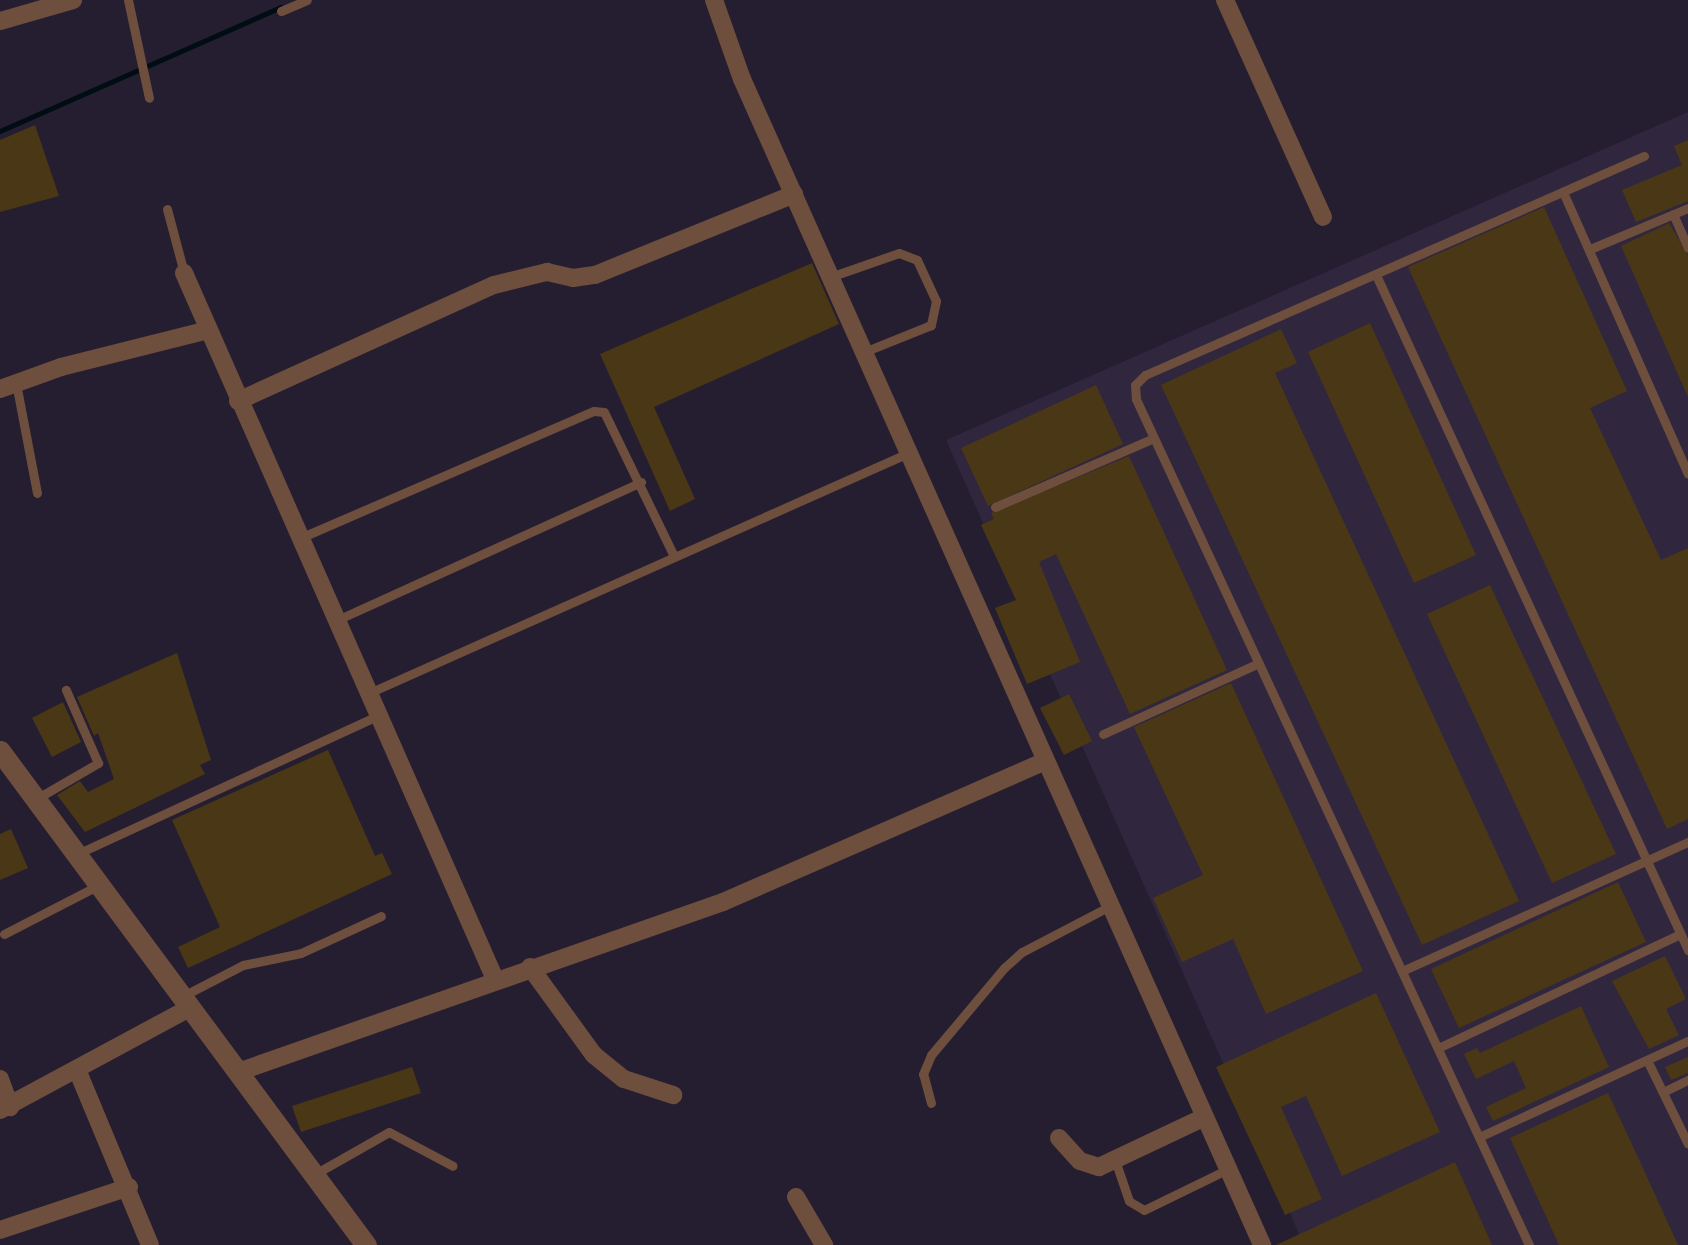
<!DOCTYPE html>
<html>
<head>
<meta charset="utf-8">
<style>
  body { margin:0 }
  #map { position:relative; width:1688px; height:1245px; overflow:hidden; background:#251e30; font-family:"Roboto Condensed",sans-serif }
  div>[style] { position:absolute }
  .built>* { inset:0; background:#30273f }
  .stream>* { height:4.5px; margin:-2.25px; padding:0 2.25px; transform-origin:2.25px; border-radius:2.25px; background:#000e14 }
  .building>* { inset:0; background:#4a3716 }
  .service>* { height:9px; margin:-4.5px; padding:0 4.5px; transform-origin:4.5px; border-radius:4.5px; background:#6e4e3c }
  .minor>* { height:18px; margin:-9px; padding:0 9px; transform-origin:9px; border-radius:9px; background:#6e4e3c }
  .tertiary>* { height:21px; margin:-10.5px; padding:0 10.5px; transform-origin:10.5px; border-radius:10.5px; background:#6e4e3c }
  span { translate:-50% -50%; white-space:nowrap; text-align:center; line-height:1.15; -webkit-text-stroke:7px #1b1526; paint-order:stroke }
</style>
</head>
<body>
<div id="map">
  <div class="built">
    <i style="clip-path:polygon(1688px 112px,1688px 1245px,1304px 1245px,946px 440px)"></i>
  </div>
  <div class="stream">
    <i style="left:0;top:131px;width:307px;rotate:-23.8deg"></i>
  </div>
  <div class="building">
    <i style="clip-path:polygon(35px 125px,59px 196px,0 212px,0 140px)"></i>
    <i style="clip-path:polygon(1688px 140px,1688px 201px,1636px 222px,1622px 190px,1682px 165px,1674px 146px)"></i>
    <i style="clip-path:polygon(1544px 207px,1627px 391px,1590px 408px,1661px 560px,1688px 548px,1688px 819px,1667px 829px,1408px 267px)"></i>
    <i style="clip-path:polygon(1669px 223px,1688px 255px,1688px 397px,1621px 246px)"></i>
    <i style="clip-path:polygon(812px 263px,839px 324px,654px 407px,695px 499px,670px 511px,600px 354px)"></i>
    <i style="clip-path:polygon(1370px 323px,1476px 555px,1414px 583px,1308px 352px)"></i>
    <i style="clip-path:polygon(1281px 329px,1297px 363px,1275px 373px,1519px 901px,1422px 945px,1161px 385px)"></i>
    <i style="clip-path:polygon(1096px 385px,1123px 444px,988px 506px,961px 448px)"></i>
    <i style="clip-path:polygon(1129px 456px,1227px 670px,1130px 714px,1056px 554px,1039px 562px,1080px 662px,1027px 684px,995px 608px,1016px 600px,981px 525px,994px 519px,991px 513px)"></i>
    <i style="clip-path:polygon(1490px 585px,1616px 854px,1552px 883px,1427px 614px)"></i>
    <i style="clip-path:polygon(177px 653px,211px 760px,200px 765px,205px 774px,85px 832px,57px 795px,80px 781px,88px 792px,114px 779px,98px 733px,94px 736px,77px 697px)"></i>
    <i style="clip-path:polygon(1231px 683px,1363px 971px,1266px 1014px,1233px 939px,1182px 962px,1153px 898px,1203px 875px,1134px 727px)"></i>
    <i style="clip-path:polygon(1069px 694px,1092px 741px,1064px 755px,1040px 708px)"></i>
    <i style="clip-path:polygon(63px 702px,81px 742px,52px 757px,32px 718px)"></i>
    <i style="clip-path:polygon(328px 750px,375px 856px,382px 853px,392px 874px,188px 968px,178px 947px,220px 927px,172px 820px)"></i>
    <i style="clip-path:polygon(11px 829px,28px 868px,0 880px,0 834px)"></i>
    <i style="clip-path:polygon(1618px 882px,1646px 942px,1459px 1028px,1431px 969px)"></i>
    <i style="clip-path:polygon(1665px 956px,1686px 999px,1666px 1009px,1679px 1035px,1649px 1049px,1612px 981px)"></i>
    <i style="clip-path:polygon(1376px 993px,1440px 1132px,1342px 1176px,1306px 1096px,1281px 1107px,1322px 1199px,1285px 1215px,1216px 1067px)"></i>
    <i style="clip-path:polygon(1581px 1006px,1609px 1067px,1493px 1121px,1486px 1107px,1526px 1088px,1514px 1061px,1476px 1079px,1464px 1054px,1477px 1048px,1480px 1053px)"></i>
    <i style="clip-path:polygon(1688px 1057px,1688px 1073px,1671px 1080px,1665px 1067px)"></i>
    <i style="clip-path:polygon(412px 1067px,421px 1093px,301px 1132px,292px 1106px)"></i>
    <i style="clip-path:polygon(1608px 1093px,1636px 1153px,1678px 1245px,1559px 1245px,1545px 1214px,1510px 1138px)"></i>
    <i style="clip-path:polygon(1455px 1162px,1492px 1245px,1276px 1245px)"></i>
  </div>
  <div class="service">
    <i style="left:128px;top:0;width:100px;rotate:77.9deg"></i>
    <i style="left:281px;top:11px;width:28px;rotate:-23deg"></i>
    <i style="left:1563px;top:192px;width:308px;rotate:66.1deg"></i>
    <i style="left:167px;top:209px;width:66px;rotate:75.1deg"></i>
    <i style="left:1673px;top:214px;width:37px;rotate:66deg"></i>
    <i style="left:1590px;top:249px;width:106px;rotate:-22.7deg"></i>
    <i style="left:1376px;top:275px;width:744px;rotate:65.19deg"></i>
    <i style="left:830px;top:277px;width:73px;rotate:-19.2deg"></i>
    <i style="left:899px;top:253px;width:19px;rotate:21deg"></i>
    <i style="left:917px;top:260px;width:45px;rotate:65.1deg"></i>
    <i style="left:936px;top:301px;width:25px;rotate:102deg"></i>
    <i style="left:931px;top:325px;width:72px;rotate:158.1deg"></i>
    <i style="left:16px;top:383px;width:112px;rotate:79.2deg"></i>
    <i style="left:995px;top:507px;width:173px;rotate:-23.5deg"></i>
    <i style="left:300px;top:538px;width:320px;rotate:-23.4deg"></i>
    <i style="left:594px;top:411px;width:10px;rotate:6deg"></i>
    <i style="left:604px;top:412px;width:160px;rotate:64.1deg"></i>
    <i style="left:337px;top:620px;width:334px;rotate:-24.4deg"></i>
    <i style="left:369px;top:693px;width:590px;rotate:-24deg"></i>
    <i style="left:1103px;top:734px;width:171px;rotate:-24.5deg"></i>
    <i style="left:36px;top:799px;width:72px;rotate:-30.1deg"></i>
    <i style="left:98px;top:763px;width:80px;rotate:-113.7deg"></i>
    <i style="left:77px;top:854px;width:330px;rotate:-24.7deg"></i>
    <i style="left:4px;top:934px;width:107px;rotate:-27.3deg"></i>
    <i style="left:1402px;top:971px;width:314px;rotate:-24.3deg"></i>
    <i style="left:183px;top:996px;width:68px;rotate:-27.3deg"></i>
    <i style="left:243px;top:965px;width:59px;rotate:-11.7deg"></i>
    <i style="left:301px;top:953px;width:88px;rotate:-24.8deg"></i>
    <i style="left:1438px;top:1048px;width:268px;rotate:-25.2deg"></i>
    <i style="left:1647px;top:1060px;width:93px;rotate:64deg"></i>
    <i style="left:1663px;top:1092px;width:28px;rotate:-26deg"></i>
    <i style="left:931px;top:1103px;width:30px;rotate:-105deg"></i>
    <i style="left:923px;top:1074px;width:21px;rotate:-67deg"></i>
    <i style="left:931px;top:1055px;width:114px;rotate:-50deg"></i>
    <i style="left:1004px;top:968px;width:24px;rotate:-42deg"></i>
    <i style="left:1022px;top:952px;width:99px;rotate:-27.6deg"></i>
    <i style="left:1479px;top:1137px;width:230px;rotate:-24.7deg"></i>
    <i style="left:1115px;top:1160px;width:43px;rotate:71.1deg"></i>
    <i style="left:1129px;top:1201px;width:17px;rotate:31deg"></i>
    <i style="left:1144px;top:1210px;width:93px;rotate:-26deg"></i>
    <i style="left:315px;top:1174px;width:85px;rotate:-29.6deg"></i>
    <i style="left:389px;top:1132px;width:72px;rotate:28deg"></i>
    <i style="left:1529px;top:1245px;width:933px;rotate:-114.92deg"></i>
    <i style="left:1136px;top:399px;width:14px;rotate:-94deg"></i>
    <i style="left:1135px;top:385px;width:14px;rotate:-45deg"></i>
    <i style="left:1145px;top:375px;width:545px;rotate:-23.7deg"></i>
  </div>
  <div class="minor">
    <i style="left:714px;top:0;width:84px;rotate:70.5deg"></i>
    <i style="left:742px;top:79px;width:1277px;rotate:65.96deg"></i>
    <i style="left:1225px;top:0;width:238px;rotate:65.7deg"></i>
    <i style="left:0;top:21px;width:76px;rotate:-16deg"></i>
    <i style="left:184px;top:273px;width:771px;rotate:66.23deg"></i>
    <i style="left:0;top:389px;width:65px;rotate:-19.8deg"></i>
    <i style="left:61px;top:367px;width:152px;rotate:-14.1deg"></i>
    <i style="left:238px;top:401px;width:281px;rotate:-24.4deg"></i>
    <i style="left:494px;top:285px;width:55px;rotate:-13.8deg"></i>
    <i style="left:547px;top:272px;width:27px;rotate:13deg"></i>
    <i style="left:573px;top:278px;width:22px;rotate:-8deg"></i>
    <i style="left:595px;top:275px;width:215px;rotate:-22.1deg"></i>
    <i style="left:530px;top:967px;width:109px;rotate:54deg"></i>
    <i style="left:594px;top:1055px;width:38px;rotate:39deg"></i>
    <i style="left:624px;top:1079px;width:52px;rotate:18.1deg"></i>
    <i style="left:78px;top:1072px;width:187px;rotate:67.4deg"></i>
    <i style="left:238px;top:1072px;width:514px;rotate:-19.32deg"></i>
    <i style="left:723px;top:902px;width:352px;rotate:-23.6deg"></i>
    <i style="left:0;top:1079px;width:30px;rotate:70deg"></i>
    <i style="left:0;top:1110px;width:217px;rotate:-28.3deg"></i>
    <i style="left:1059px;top:1138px;width:31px;rotate:48deg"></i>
    <i style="left:1080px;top:1161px;width:20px;rotate:18deg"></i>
    <i style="left:1099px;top:1167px;width:117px;rotate:-25.3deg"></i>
    <i style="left:796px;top:1197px;width:56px;rotate:59.7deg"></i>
    <i style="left:0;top:1230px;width:136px;rotate:-18.4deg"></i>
  </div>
  <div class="tertiary">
    <i style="left:0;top:751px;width:615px;rotate:53.47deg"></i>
  </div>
</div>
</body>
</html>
